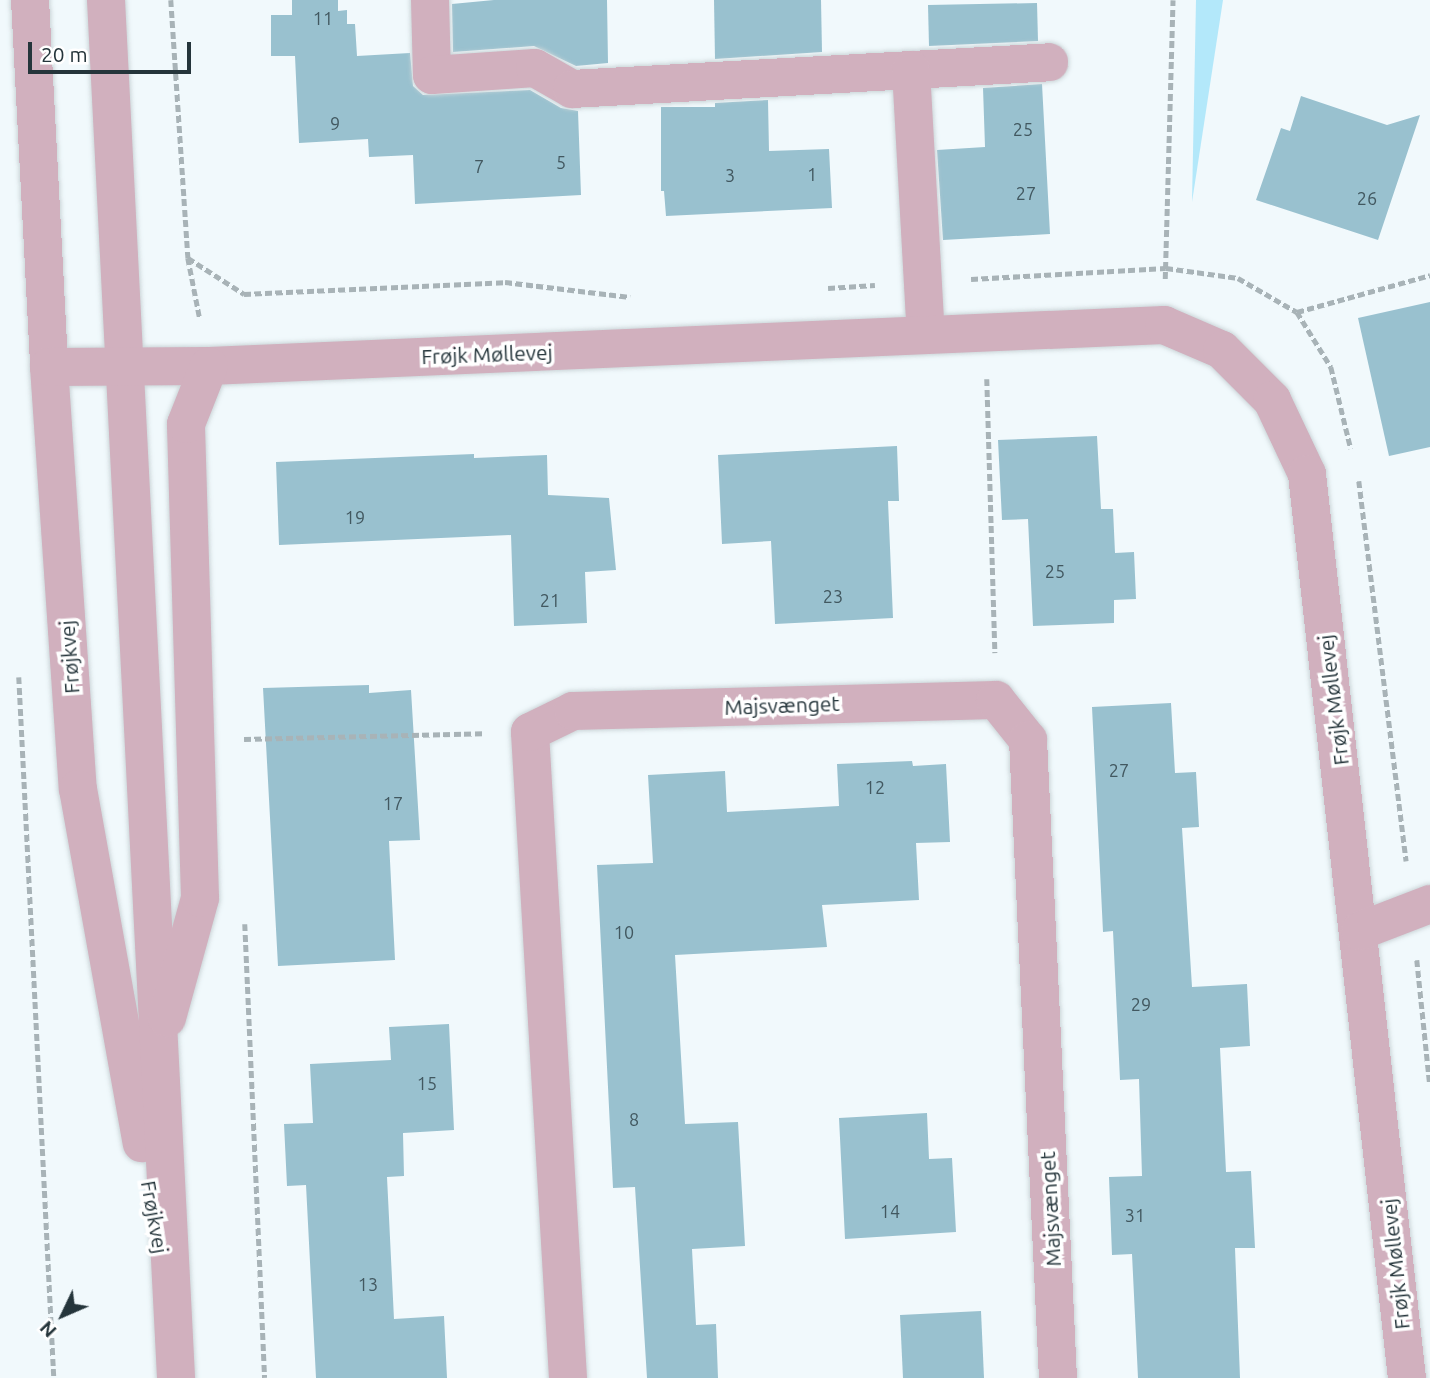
<!DOCTYPE html>
<html>
<head>
<meta charset="utf-8">
<style>
  body { margin:0 }
  #map { position:relative; width:1430px; height:1378px; overflow:hidden; background:#f1f9fc; font-family:Ubuntu,sans-serif }
  div>[style] { position:absolute }
  .green>* { inset:0; background:#b3e8fa }
  .building>* { inset:0; background:#99c1cf }
  .path>* { height:4.5px; margin-top:-2.25px; transform-origin:0; background:repeating-linear-gradient(90deg,#a8b3b7 0 7px,transparent 0 10.5px) }
  .roads { filter:drop-shadow(0 0 2px #ccd6d9) drop-shadow(0 0 2px #ccd6d9) }
  .minor>* { height:38px; margin:-19px; padding:0 19px; transform-origin:19px; border-radius:19px; background:#d1b0be }
  span { translate:-50% -50%; white-space:nowrap; text-align:center; line-height:1.15; -webkit-text-stroke:7px #fff; paint-order:stroke }
  .number-label { font-size:18px; color:#425860 }
  .number-label span { -webkit-text-stroke-width:0 }
  .street-label { font-size:21px; color:#25353b }
  .north { position:absolute; left:28px; top:1280px; width:70px; height:70px; -webkit-text-stroke:5px #fff; paint-order:stroke; rotate:226deg; font-size:19px; font-weight:700; line-height:28px; text-align:center; color:#25353b }
  .north::after { content:''; display:block; margin:auto; width:24px; height:32px; background:#25353b; clip-path:polygon(50% 0,100% 100%,50% 72%,0 100%) }
  .scale { position:absolute; left:28px; top:42px; width:163px; height:32px; box-sizing:border-box; border:4px solid #25353b; border-top:0; padding-left:9px; font-size:21px; line-height:24px; white-space:nowrap; color:#25353b; -webkit-text-stroke:5px #fff; paint-order:stroke }
</style>
</head>
<body>
<div id="map">
  <div class="green">
    <i style="clip-path:polygon(1196px 0,1223px 0,1192px 202px)"></i>
  </div>
  <div class="building">
    <i style="clip-path:polygon(292px 0,338px 0,338px 11px,347px 10px,347px 24px,355px 24px,357px 56px,410px 53px,413px 86px,423px 95px,530px 90px,561px 108px,578px 111px,581px 195px,415px 204px,413px 155px,369px 157px,368px 139px,299px 143px,295px 56px,271px 56px,271px 15px,292px 15px)"></i>
    <i style="clip-path:polygon(494px 0,607px 0,608px 63px,576px 66px,534px 46px,453px 52px,452px 4px)"></i>
    <i style="clip-path:polygon(714px 0,821px 0,822px 52px,715px 59px)"></i>
    <i style="clip-path:polygon(1037px 3px,1038px 41px,929px 46px,928px 5px)"></i>
    <i style="clip-path:polygon(1042px 84px,1050px 234px,943px 240px,937px 150px,985px 147px,983px 88px)"></i>
    <i style="clip-path:polygon(1301px 96px,1387px 125px,1420px 115px,1378px 240px,1256px 200px,1281px 128px,1290px 131px)"></i>
    <i style="clip-path:polygon(768px 100px,769px 151px,829px 149px,832px 208px,666px 216px,664px 191px,661px 191px,661px 107px,715px 107px,715px 103px)"></i>
    <i style="clip-path:polygon(1430px 302px,1430px 447px,1389px 456px,1358px 318px)"></i>
    <i style="clip-path:polygon(1097px 436px,1101px 509px,1113px 509px,1115px 553px,1134px 552px,1136px 599px,1114px 600px,1114px 623px,1033px 626px,1028px 519px,1002px 520px,998px 440px)"></i>
    <i style="clip-path:polygon(897px 446px,899px 501px,888px 501px,893px 618px,775px 624px,771px 541px,722px 544px,718px 455px)"></i>
    <i style="clip-path:polygon(474px 454px,474px 458px,547px 455px,548px 495px,609px 498px,616px 570px,585px 572px,587px 623px,514px 626px,511px 535px,279px 545px,276px 462px)"></i>
    <i style="clip-path:polygon(369px 685px,369px 693px,411px 690px,420px 840px,389px 841px,395px 960px,278px 966px,263px 688px)"></i>
    <i style="clip-path:polygon(1171px 703px,1175px 773px,1196px 772px,1199px 827px,1182px 828px,1192px 987px,1247px 984px,1250px 1046px,1220px 1048px,1226px 1172px,1251px 1171px,1255px 1248px,1235px 1248px,1240px 1378px,1138px 1378px,1132px 1254px,1112px 1255px,1109px 1177px,1142px 1176px,1139px 1079px,1120px 1080px,1113px 931px,1103px 932px,1092px 707px)"></i>
    <i style="clip-path:polygon(912px 761px,913px 766px,946px 764px,950px 842px,916px 843px,919px 900px,822px 905px,827px 947px,675px 955px,685px 1124px,738px 1122px,745px 1246px,692px 1249px,696px 1325px,716px 1324px,718px 1378px,647px 1378px,635px 1187px,613px 1188px,597px 865px,653px 863px,648px 775px,725px 771px,727px 812px,839px 806px,837px 764px)"></i>
    <i style="clip-path:polygon(449px 1024px,454px 1130px,403px 1133px,404px 1176px,387px 1177px,394px 1319px,444px 1316px,447px 1378px,316px 1378px,306px 1185px,287px 1186px,284px 1124px,313px 1123px,310px 1064px,391px 1060px,389px 1027px)"></i>
    <i style="clip-path:polygon(927px 1113px,929px 1159px,952px 1158px,956px 1232px,845px 1239px,839px 1118px)"></i>
    <i style="clip-path:polygon(981px 1311px,984px 1378px,903px 1378px,900px 1315px)"></i>
  </div>
  <div class="path">
    <i style="left:171px;top:0;width:259px;rotate:86.2deg"></i>
    <i style="left:188px;top:258px;width:62px;rotate:78.9deg"></i>
    <i style="left:188px;top:258px;width:67px;rotate:32.7deg"></i>
    <i style="left:244px;top:294px;width:261px;rotate:-2.6deg"></i>
    <i style="left:505px;top:282px;width:126px;rotate:6.8deg"></i>
    <i style="left:971px;top:279px;width:195px;rotate:-3.2deg"></i>
    <i style="left:1166px;top:268px;width:73px;rotate:7.9deg"></i>
    <i style="left:1238px;top:278px;width:68px;rotate:30deg"></i>
    <i style="left:1297px;top:312px;width:65px;rotate:58.3deg"></i>
    <i style="left:1331px;top:367px;width:84px;rotate:76.3deg"></i>
    <i style="left:1165px;top:279px;width:279px;rotate:-88.4deg"></i>
    <i style="left:828px;top:288px;width:47px;rotate:-3.7deg"></i>
    <i style="left:1297px;top:312px;width:138px;rotate:-15.5deg"></i>
    <i style="left:987px;top:379px;width:274px;rotate:88.3deg"></i>
    <i style="left:1359px;top:481px;width:383px;rotate:82.9deg"></i>
    <i style="left:19px;top:677px;width:702px;rotate:87.14deg"></i>
    <i style="left:244px;top:739px;width:240px;rotate:-1.4deg"></i>
    <i style="left:245px;top:924px;width:454px;rotate:87.5deg"></i>
    <i style="left:1417px;top:960px;width:126px;rotate:84.1deg"></i>
  </div>
  <div class="roads">
    <div class="minor">
      <i style="left:30px;top:0;width:367px;rotate:87deg"></i>
      <i style="left:49px;top:367px;width:423px;rotate:86.1deg"></i>
      <i style="left:78px;top:789px;width:360px;rotate:79.8deg"></i>
      <i style="left:106px;top:0;width:1380px;rotate:87.09deg"></i>
      <i style="left:430px;top:0;width:75px;rotate:88.5deg"></i>
      <i style="left:432px;top:75px;width:103px;rotate:-3.9deg"></i>
      <i style="left:535px;top:68px;width:43px;rotate:29.6deg"></i>
      <i style="left:572px;top:89px;width:478px;rotate:-3.2deg"></i>
      <i style="left:911px;top:70px;width:265px;rotate:86.8deg"></i>
      <i style="left:49px;top:367px;width:160px;rotate:-0.4deg"></i>
      <i style="left:209px;top:366px;width:956px;rotate:-2.46deg"></i>
      <i style="left:1164px;top:325px;width:63px;rotate:23.3deg"></i>
      <i style="left:1222px;top:350px;width:71px;rotate:45deg"></i>
      <i style="left:1272px;top:400px;width:82px;rotate:64.7deg"></i>
      <i style="left:1307px;top:474px;width:910px;rotate:83.69deg"></i>
      <i style="left:1360px;top:931px;width:75px;rotate:-21.1deg"></i>
      <i style="left:167px;top:1018px;width:124px;rotate:-74.6deg"></i>
      <i style="left:200px;top:898px;width:474px;rotate:-91.7deg"></i>
      <i style="left:186px;top:424px;width:62px;rotate:-68.4deg"></i>
      <i style="left:568px;top:1378px;width:647px;rotate:-93.37deg"></i>
      <i style="left:530px;top:732px;width:48px;rotate:-26deg"></i>
      <i style="left:573px;top:711px;width:423px;rotate:-1.5deg"></i>
      <i style="left:996px;top:700px;width:51px;rotate:51.3deg"></i>
      <i style="left:1028px;top:740px;width:639px;rotate:87.31deg"></i>
    </div>
  </div>
  <div class="number-label">
    <span style="left:323px;top:18px">11</span>
    <span style="left:335px;top:123px">9</span>
    <span style="left:1023px;top:129px">25</span>
    <span style="left:561px;top:162px">5</span>
    <span style="left:479px;top:166px">7</span>
    <span style="left:812px;top:174px">1</span>
    <span style="left:730px;top:175px">3</span>
    <span style="left:1026px;top:193px">27</span>
    <span style="left:1367px;top:198px">26</span>
    <span style="left:355px;top:517px">19</span>
    <span style="left:1055px;top:571px">25</span>
    <span style="left:833px;top:596px">23</span>
    <span style="left:550px;top:600px">21</span>
    <span style="left:1119px;top:770px">27</span>
    <span style="left:875px;top:787px">12</span>
    <span style="left:393px;top:803px">17</span>
    <span style="left:624px;top:932px">10</span>
    <span style="left:1141px;top:1004px">29</span>
    <span style="left:427px;top:1083px">15</span>
    <span style="left:634px;top:1119px">8</span>
    <span style="left:890px;top:1211px">14</span>
    <span style="left:1135px;top:1215px">31</span>
    <span style="left:368px;top:1284px">13</span>
  </div>
  <div class="street-label">
    <span style="left:487px;top:354px;rotate:-2deg">Frøjk Møllevej</span>
    <span style="left:69px;top:657px;rotate:-94deg">Frøjkvej</span>
    <span style="left:1333px;top:700px;rotate:-97deg">Frøjk Møllevej</span>
    <span style="left:782px;top:705px;rotate:-2deg">Majsvænget</span>
    <span style="left:1050px;top:1209px;rotate:-93deg">Majsvænget</span>
    <span style="left:155px;top:1217px;rotate:80deg">Frøjkvej</span>
    <span style="left:1395px;top:1264px;rotate:-96deg">Frøjk Møllevej</span>
  </div>
  <div class="north">N</div>
  <div class="scale">20 m</div>
</div>
</body>
</html>
